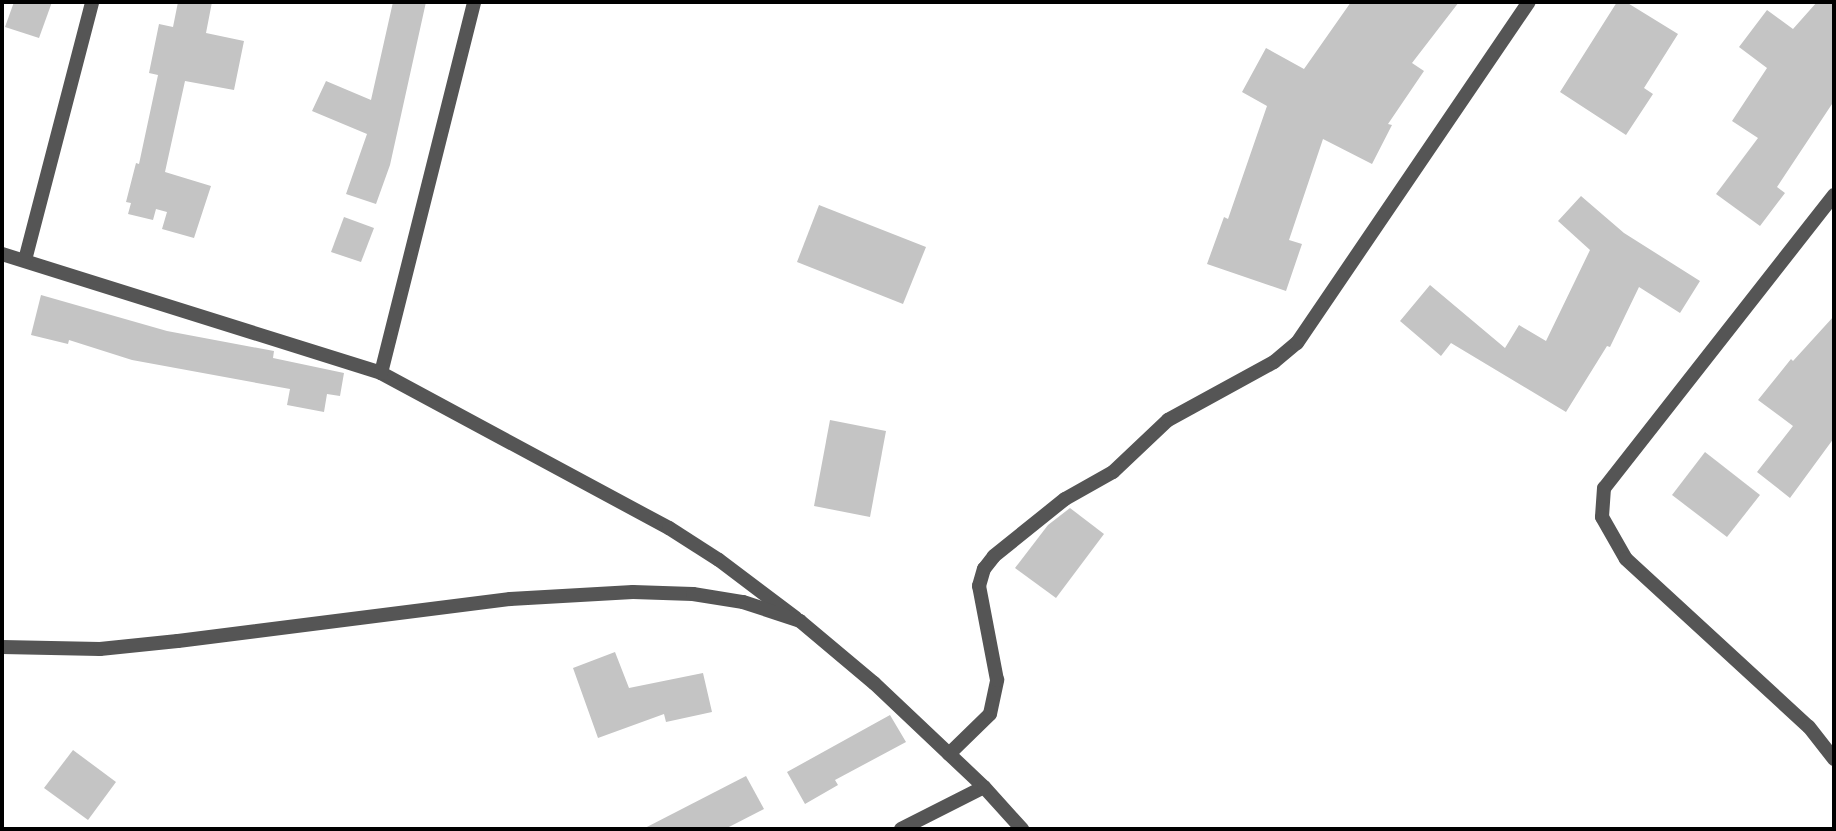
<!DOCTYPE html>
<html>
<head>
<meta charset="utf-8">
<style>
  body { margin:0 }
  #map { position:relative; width:1836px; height:831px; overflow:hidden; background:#fff; font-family:Manrope,sans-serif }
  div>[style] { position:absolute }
  .building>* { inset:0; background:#c4c4c4 }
  .minor>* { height:14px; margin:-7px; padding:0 7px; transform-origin:7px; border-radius:7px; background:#555 }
  .tertiary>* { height:14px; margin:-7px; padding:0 7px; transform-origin:7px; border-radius:7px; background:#555 }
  span { translate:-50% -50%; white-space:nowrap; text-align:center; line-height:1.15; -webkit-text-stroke:5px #fff; paint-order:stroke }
  .frame { position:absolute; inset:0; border:4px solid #000; pointer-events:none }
</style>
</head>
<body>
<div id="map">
  <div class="building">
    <i style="clip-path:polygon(14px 2px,52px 2px,39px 38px,5px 27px)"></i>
    <i style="clip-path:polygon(178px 2px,212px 2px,206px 33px,244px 41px,234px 90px,185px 81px,165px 172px,211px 186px,194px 238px,162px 229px,167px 212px,156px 209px,153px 220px,128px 214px,131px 203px,126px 202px,136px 163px,139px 164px,158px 75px,149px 73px,159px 24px,173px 27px)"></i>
    <i style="clip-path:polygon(393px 2px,426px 2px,390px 165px,376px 204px,346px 194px,367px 134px,312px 111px,326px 81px,371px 100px)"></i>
    <i style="clip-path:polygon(1351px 2px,1459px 2px,1412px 63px,1424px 71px,1388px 124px,1392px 125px,1372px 164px,1323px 139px,1289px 240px,1302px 244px,1286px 291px,1207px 264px,1224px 217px,1228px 219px,1267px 106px,1242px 92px,1266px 48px,1304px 69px)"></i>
    <i style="clip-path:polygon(1617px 2px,1626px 2px,1678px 34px,1644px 88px,1653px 94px,1626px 135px,1560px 92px)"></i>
    <i style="clip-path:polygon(1817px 2px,1834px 2px,1834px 101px,1777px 187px,1785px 193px,1760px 226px,1716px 194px,1758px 138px,1732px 121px,1767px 68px,1739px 47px,1767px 10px,1793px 29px)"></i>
    <i style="clip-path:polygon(1581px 196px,1624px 233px,1700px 281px,1680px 313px,1639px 287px,1610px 347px,1607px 346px,1566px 412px,1451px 343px,1441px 356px,1400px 321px,1430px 285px,1505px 348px,1519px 325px,1546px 341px,1590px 250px,1558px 221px)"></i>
    <i style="clip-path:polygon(819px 205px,926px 247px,903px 304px,797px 262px)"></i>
    <i style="clip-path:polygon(344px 217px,374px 228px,361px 262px,331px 252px)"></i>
    <i style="clip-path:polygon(41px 295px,167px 331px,274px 351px,273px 358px,344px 373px,340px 396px,327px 394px,324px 412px,287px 405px,290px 389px,132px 360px,69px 340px,68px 344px,31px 335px)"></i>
    <i style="clip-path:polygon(1834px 316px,1834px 438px,1790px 498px,1757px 472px,1793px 426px,1758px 400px,1791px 359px,1793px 361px)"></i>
    <i style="clip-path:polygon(830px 420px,886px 431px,870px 517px,814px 506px)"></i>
    <i style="clip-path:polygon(1705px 452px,1760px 495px,1727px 537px,1672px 495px)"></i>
    <i style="clip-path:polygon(1070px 508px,1104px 534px,1056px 598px,1015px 568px,1048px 525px)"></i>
    <i style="clip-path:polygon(615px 652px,629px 688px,703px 673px,712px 712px,666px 722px,664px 714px,598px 738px,573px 668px)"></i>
    <i style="clip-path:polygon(890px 715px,906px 742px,835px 780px,838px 785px,805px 804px,787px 772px)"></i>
    <i style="clip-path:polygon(73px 750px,116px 782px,88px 820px,44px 788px)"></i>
    <i style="clip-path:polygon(746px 776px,764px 809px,725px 829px,643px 829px)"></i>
  </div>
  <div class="minor">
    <i style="left:1834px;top:195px;width:372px;rotate:128.1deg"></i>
    <i style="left:1604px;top:488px;width:29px;rotate:94deg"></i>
    <i style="left:1602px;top:517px;width:48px;rotate:60.3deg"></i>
    <i style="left:1626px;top:559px;width:248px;rotate:42.6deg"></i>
    <i style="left:1809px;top:727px;width:41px;rotate:52deg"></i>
    <i style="left:2px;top:254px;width:397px;rotate:17.4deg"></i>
    <i style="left:381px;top:373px;width:327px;rotate:28.3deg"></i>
    <i style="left:669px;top:528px;width:59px;rotate:32.6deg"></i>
    <i style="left:719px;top:560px;width:96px;rotate:37deg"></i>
    <i style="left:25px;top:260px;width:267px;rotate:-75.4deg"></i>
    <i style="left:381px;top:373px;width:382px;rotate:-75.9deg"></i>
    <i style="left:949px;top:754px;width:57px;rotate:-44.3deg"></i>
    <i style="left:990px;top:714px;width:35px;rotate:-78deg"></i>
    <i style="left:997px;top:680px;width:96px;rotate:-100.8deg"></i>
    <i style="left:979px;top:586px;width:18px;rotate:-74deg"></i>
    <i style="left:984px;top:569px;width:16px;rotate:-52deg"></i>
    <i style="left:994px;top:556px;width:91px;rotate:-38.8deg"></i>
    <i style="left:1065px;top:499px;width:55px;rotate:-29.4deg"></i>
    <i style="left:1113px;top:472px;width:76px;rotate:-43.4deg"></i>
    <i style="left:1168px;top:420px;width:121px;rotate:-28.7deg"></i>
    <i style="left:1274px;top:362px;width:30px;rotate:-40deg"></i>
    <i style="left:1297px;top:343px;width:412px;rotate:-55.8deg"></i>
    <i style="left:901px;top:829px;width:93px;rotate:-26.8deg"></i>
  </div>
  <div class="tertiary">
    <i style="left:2px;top:647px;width:98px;rotate:1.2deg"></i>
    <i style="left:100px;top:649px;width:78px;rotate:-5.9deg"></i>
    <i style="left:178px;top:641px;width:335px;rotate:-7.2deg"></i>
    <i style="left:510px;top:599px;width:123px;rotate:-3.3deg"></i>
    <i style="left:633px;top:592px;width:60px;rotate:1.9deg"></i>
    <i style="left:693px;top:594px;width:51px;rotate:9.1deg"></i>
    <i style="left:743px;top:602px;width:60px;rotate:18.4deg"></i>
    <i style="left:800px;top:621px;width:97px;rotate:40deg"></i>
    <i style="left:874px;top:683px;width:151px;rotate:43.4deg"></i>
    <i style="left:984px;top:787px;width:57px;rotate:47.9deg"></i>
  </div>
  <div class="frame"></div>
</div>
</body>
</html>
